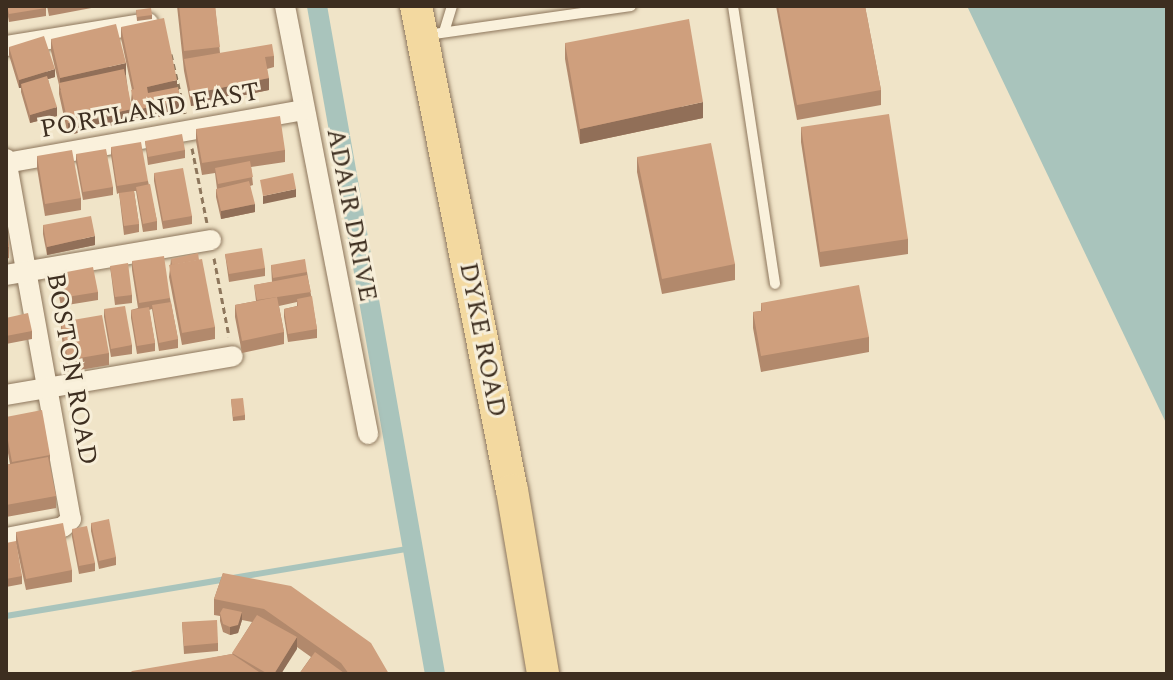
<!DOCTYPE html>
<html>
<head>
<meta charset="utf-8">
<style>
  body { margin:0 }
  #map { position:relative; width:1173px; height:680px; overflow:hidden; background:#f0e4c8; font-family:Spectral,serif }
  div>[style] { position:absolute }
  .water>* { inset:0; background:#a9c4bc }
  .stream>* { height:6px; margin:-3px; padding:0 3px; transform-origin:3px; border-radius:3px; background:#a9c4bc }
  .canal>* { height:20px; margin:-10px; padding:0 10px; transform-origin:10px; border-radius:10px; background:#a9c4bc }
  .path>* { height:3px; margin-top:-1.5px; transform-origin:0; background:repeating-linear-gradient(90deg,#8d765c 0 6px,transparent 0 10px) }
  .roads { filter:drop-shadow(0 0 2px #8d765c) drop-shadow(0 0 2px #8d765c) }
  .service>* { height:10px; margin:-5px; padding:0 5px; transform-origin:5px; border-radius:5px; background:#faf1dc }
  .minor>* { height:20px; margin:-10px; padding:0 10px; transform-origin:10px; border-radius:10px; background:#faf1dc }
  .primary>* { height:32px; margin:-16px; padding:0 16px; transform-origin:16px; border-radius:16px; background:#f3d9a0 }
  .wall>* { inset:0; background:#b2896c }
  .shaded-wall>* { inset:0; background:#916f58 }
  .building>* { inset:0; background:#cf9f7d }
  span { translate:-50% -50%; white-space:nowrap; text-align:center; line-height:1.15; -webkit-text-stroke:6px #f7eed8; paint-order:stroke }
  .street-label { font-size:26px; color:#3d2e20 }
  .frame { position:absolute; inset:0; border:8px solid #3d2e20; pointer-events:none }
</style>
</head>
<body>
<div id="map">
  <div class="water">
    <i style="clip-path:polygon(967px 6px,1167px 6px,1167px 425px)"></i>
  </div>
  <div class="stream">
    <i style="left:6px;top:616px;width:413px;rotate:-9.5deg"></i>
  </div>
  <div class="canal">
    <i style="left:317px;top:6px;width:678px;rotate:79.98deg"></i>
  </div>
  <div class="path">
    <i style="left:171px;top:54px;width:61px;rotate:76.7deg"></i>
    <i style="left:192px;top:148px;width:76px;rotate:78.7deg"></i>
    <i style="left:214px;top:258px;width:80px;rotate:79.2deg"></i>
  </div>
  <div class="roads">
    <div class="service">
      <i style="left:733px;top:6px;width:281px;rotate:81.4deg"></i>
      <i style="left:444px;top:32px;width:27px;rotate:-73deg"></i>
      <i style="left:427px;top:35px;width:206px;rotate:-8.1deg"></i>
    </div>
    <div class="minor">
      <i style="left:285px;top:6px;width:436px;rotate:79deg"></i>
      <i style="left:6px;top:46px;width:144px;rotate:-9.2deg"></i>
      <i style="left:6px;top:159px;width:366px;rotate:79.8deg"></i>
      <i style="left:71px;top:519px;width:11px;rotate:135deg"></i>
      <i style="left:63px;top:527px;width:58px;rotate:169.1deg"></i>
      <i style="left:6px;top:163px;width:303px;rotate:-10.1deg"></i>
      <i style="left:6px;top:275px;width:208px;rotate:-9.7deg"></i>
      <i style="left:6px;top:395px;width:230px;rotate:-9.7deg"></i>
    </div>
    <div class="primary">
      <i style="left:416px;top:6px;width:493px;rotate:78.8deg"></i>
      <i style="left:512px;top:490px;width:187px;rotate:80.4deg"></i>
    </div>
  </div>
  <div class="wall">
    <i style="clip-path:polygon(6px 6px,46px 6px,46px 16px,9px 22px)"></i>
    <i style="clip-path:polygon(47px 6px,102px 6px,49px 16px)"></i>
    <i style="clip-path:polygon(177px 6px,215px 6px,220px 53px,274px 56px,274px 67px,267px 69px,269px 90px,191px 106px,184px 71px)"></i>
    <i style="clip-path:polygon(776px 6px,865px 6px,881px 90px,881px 105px,797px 120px)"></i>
    <i style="clip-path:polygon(136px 10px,152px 15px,152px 19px,137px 21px)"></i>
    <i style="clip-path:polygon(121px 27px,177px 87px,181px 112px,136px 122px,131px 101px,132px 90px,121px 38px)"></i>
    <i style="clip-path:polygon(51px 39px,126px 75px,132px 121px,68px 135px,59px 94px,59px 85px,51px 51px)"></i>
    <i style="clip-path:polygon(565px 43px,703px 118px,580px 144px,565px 59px)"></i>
    <i style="clip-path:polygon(9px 47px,55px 77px,48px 79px,57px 116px,30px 123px,21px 92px,21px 88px,19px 88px,9px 55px)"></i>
    <i style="clip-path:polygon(801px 127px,908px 239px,908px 254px,820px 267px,801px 142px)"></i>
    <i style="clip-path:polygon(196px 129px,285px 150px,285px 162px,251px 167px,253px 185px,250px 186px,255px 212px,221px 219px,216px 197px,216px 189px,217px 189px,215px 173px,202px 175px,196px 141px)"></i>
    <i style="clip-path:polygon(145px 141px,185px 150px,185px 158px,148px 165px)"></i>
    <i style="clip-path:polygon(111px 147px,148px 181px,157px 221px,157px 230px,143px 232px,136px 191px,134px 191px,139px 224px,139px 232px,124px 235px,119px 193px,117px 194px,111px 155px)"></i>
    <i style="clip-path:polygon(76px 154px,113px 187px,113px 195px,83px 200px,76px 162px)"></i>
    <i style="clip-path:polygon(37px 156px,81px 198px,81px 210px,45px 216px,37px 168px)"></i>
    <i style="clip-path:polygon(637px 157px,735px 264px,735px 280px,662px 294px,637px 172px)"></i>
    <i style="clip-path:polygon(154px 173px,192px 216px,192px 224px,163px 229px,154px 181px)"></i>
    <i style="clip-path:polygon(6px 225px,9px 247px,9px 258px,6px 259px)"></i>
    <i style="clip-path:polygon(43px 225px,95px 245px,47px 255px,43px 234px)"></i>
    <i style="clip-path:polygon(225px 254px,265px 268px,265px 276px,229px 282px)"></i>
    <i style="clip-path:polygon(171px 259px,215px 327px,215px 339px,182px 345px,169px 277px)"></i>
    <i style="clip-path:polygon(132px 261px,170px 298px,178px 339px,178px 348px,159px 351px,152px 309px,149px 310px,155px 343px,155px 351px,137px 354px,131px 318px,131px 310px,138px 308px,132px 270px)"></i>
    <i style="clip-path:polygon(271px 265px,307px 272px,317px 329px,317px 338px,288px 342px,284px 317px,284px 309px,297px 306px,297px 302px,279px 306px,284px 332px,284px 344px,242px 353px,235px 317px,235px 305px,256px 301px,254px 285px,272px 282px)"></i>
    <i style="clip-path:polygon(110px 266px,132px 295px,132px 303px,115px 305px)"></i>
    <i style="clip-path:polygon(56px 274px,98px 292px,98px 300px,61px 306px,56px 282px)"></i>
    <i style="clip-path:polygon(761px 303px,869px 337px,869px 352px,761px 372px,753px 328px,753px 312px,761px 311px)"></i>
    <i style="clip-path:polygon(104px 309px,132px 345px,132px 354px,111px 357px,104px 317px)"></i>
    <i style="clip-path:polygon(6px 318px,32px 331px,32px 339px,6px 344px)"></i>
    <i style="clip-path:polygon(61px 322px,109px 353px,109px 365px,68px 372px,61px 334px)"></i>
    <i style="clip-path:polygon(231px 399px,245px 415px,245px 420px,233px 421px)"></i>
    <i style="clip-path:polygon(6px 417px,50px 455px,50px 466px,56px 496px,56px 508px,6px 517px,6px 465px,10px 464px,6px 442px)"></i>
    <i style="clip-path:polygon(91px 523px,116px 557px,116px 565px,99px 569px,91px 531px)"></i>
    <i style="clip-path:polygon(72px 529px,95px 563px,95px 571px,79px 574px,72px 537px)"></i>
    <i style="clip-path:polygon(16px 532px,72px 570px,72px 582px,26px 590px,16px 544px)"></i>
    <i style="clip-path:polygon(6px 543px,22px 576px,22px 584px,6px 587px)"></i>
    <i style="clip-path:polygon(223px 573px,389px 674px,299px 674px,311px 657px,297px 647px,281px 674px,129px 674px,232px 654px,252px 622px,242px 620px,238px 633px,230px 635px,223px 632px,220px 621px,220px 616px,214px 615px,214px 599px)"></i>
    <i style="clip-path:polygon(182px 622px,218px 643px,218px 651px,184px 654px)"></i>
  </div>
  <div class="shaded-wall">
    <i style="clip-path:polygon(126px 63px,126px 75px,60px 90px,60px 78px)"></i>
    <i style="clip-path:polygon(55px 69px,55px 77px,22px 87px,21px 84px,21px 88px,19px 88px,19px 80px)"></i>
    <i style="clip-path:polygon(269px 78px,269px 90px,191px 106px,191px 94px)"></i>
    <i style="clip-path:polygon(177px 80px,177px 92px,147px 99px,147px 87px)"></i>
    <i style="clip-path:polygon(181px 100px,181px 112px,136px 122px,136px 110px)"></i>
    <i style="clip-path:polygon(703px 102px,703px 118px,580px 144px,580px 129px)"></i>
    <i style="clip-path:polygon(57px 107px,57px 116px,30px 123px,30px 115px)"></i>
    <i style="clip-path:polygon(132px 109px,132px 121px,68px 135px,68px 123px)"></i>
    <i style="clip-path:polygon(296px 189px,296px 197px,263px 204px,263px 196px)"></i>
    <i style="clip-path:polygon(255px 204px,255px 212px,221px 219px,221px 211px)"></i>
    <i style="clip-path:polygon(95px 236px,95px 245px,47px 255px,47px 247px)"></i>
    <i style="clip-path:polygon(242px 612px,242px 620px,238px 633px,230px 635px,230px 627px)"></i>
    <i style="clip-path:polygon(297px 637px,297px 649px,281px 674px,274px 674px)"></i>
  </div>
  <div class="building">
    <i style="clip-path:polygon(7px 6px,46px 6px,46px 8px,9px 14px)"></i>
    <i style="clip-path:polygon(179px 6px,215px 6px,220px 47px,184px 51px)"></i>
    <i style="clip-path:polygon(778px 6px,865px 6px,881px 90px,797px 105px)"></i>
    <i style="clip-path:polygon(151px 8px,152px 15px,137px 17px,136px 10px)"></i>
    <i style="clip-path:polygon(164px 18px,177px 80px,147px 87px,148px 93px,178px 87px,181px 100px,136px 110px,131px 90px,134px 89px,121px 27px)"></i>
    <i style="clip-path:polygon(689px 19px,703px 102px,580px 129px,565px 43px)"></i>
    <i style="clip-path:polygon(116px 24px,126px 63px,60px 78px,51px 39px)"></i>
    <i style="clip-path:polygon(44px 36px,55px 69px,19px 80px,9px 47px)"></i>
    <i style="clip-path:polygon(272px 44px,274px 56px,265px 57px,269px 78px,191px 94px,184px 59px)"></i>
    <i style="clip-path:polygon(124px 69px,132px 109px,68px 123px,59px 83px)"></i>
    <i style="clip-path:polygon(47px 76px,57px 107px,30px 115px,21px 84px)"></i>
    <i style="clip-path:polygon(889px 114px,908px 239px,820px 252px,801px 127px)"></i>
    <i style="clip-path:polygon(280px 116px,285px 150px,202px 163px,196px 129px)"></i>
    <i style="clip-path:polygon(182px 134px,185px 150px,148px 157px,145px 141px)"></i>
    <i style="clip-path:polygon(141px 142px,148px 181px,117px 186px,111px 147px)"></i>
    <i style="clip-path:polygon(711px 143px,735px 264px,662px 279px,637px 157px)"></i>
    <i style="clip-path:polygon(106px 149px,113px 187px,83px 192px,76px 154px)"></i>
    <i style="clip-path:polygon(72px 150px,81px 198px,45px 204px,37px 156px)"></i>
    <i style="clip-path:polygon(250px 161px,253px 177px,218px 184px,215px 168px)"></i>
    <i style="clip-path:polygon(183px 168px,192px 216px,163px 221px,154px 173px)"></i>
    <i style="clip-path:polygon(293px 173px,296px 189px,263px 196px,260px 180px)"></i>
    <i style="clip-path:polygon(249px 181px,255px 204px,221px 211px,216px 189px)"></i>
    <i style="clip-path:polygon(150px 184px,157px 221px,143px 224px,136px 187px)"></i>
    <i style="clip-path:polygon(134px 191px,139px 224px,124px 226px,119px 193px)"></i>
    <i style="clip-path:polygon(91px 216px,95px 236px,47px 247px,43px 225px)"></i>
    <i style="clip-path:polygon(6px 225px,9px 247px,6px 247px)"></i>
    <i style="clip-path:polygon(262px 248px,265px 268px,229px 274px,225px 254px)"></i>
    <i style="clip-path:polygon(198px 253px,199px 260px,172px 265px,171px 259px)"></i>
    <i style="clip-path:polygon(164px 256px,170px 298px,139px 303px,132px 261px)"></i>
    <i style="clip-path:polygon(202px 259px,215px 327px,182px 333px,169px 265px)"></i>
    <i style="clip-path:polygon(305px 259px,307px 272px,273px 278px,271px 265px)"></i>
    <i style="clip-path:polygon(128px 263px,132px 295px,115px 297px,110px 266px)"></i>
    <i style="clip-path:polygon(93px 267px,98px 292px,61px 298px,56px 274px)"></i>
    <i style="clip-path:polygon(307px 275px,311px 292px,257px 300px,254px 285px)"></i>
    <i style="clip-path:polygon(859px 285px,869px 337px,761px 356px,753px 312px,762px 311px,761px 303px)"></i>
    <i style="clip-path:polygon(312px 296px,317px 329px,288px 334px,284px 309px,298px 306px,297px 299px)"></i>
    <i style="clip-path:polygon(277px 297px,284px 332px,242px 341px,235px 305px)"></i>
    <i style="clip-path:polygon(171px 302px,178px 339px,159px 343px,152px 305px)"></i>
    <i style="clip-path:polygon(125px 306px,132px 345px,111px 349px,104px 309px)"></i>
    <i style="clip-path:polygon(149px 307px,155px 343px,137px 346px,131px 310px)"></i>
    <i style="clip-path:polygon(28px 313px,32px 331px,6px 336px,6px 318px)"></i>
    <i style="clip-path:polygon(102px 315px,109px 353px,68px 360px,61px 322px)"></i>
    <i style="clip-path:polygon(243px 398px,245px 415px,233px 417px,231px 399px)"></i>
    <i style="clip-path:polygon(42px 410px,50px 455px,12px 462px,6px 430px,6px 417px)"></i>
    <i style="clip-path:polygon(48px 457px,56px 496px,6px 505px,6px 465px)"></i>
    <i style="clip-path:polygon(109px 519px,116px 557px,99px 561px,91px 523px)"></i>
    <i style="clip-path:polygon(63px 523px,72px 570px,26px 579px,16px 532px)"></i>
    <i style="clip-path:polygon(87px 526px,95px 563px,79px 566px,72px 529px)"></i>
    <i style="clip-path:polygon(16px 541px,22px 576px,6px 579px,6px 543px)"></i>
    <i style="clip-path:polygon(223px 573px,291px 586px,371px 643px,389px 674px,349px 674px,341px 663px,264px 609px,214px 599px)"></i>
    <i style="clip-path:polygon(223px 608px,242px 612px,238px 625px,230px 627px,223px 624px,220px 613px)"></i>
    <i style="clip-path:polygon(257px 615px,297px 637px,274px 674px,268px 674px,232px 653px)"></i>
    <i style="clip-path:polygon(217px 620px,218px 643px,184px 646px,182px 622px)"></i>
    <i style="clip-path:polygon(315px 652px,344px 673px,343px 674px,299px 674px)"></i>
    <i style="clip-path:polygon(232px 654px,262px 674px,129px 674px,132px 671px)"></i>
  </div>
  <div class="street-label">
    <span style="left:150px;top:111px;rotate:-10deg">PORTLAND EAST</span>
    <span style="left:351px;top:215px;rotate:79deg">ADAIR DRIVE</span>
    <span style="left:482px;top:340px;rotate:79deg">DYKE ROAD</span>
    <span style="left:71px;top:369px;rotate:80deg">BOSTON ROAD</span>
  </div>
  <div class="frame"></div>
</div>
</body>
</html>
